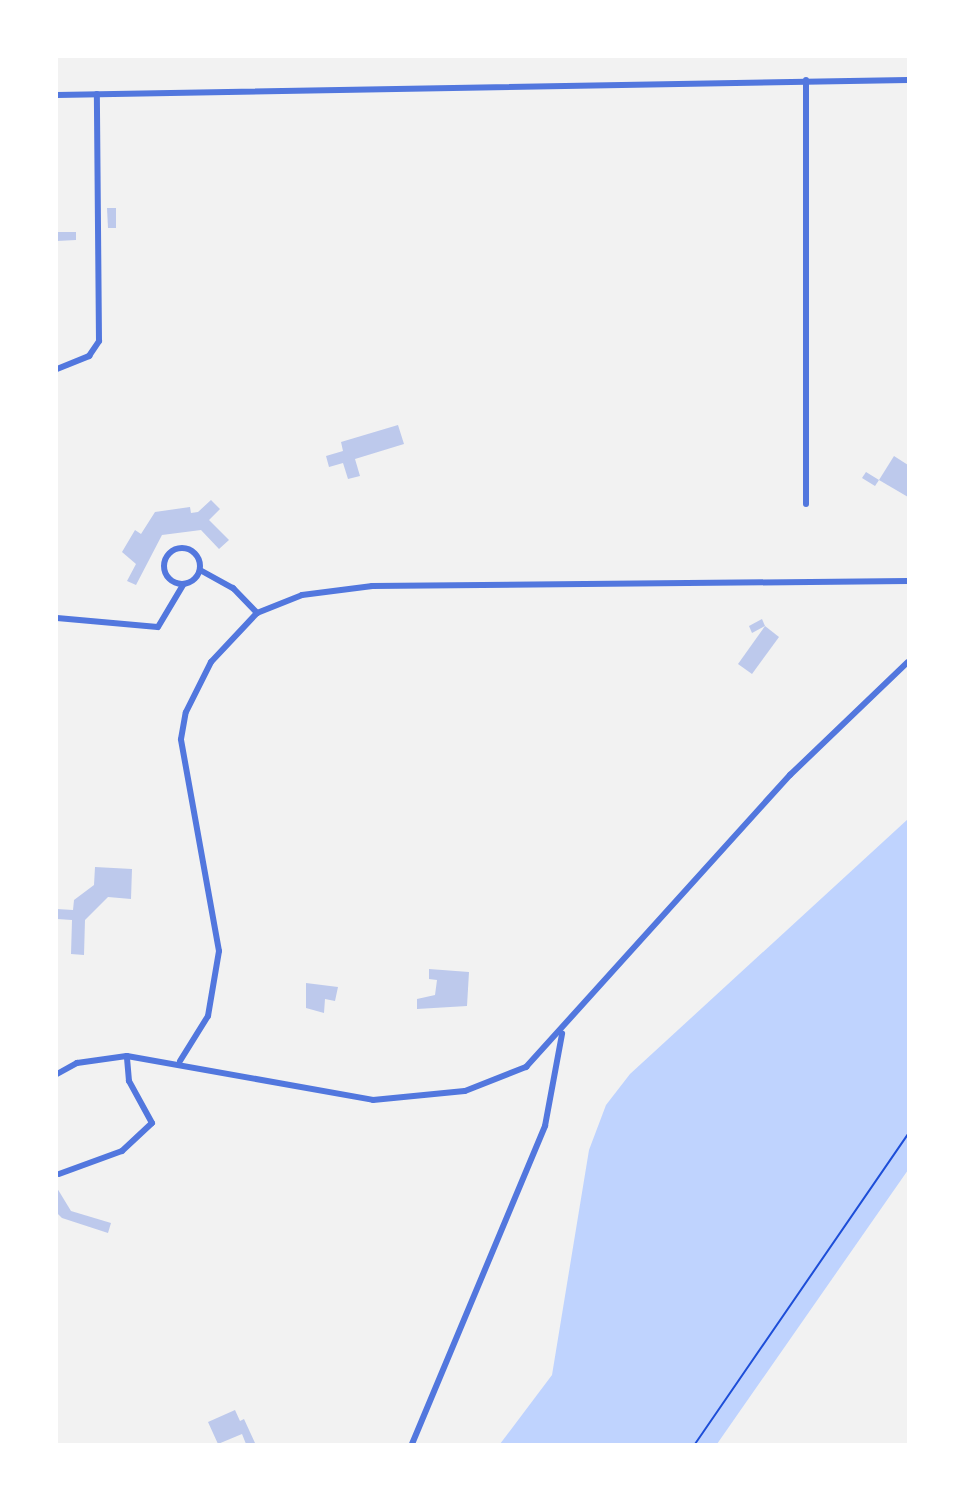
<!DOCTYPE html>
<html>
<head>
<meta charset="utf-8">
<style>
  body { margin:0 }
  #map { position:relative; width:965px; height:1501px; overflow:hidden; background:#f2f2f2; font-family:"DejaVu Sans",sans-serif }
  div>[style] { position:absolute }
  .water>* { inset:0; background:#bfd3fe }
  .building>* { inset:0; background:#bdc9ec }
  .path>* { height:2px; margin:-1px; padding:0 1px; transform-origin:1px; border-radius:1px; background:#1d4ed8 }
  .minor>* { height:6px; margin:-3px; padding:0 3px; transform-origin:3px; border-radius:3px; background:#5277de }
  .minor>.ring { margin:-3px; padding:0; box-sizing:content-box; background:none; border:6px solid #5277de; border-radius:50% }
  span { translate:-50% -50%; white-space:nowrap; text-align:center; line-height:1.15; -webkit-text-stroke:6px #fff; paint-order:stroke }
  .frame { position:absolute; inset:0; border:58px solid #fff; pointer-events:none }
</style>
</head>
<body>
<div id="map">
  <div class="water">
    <i style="clip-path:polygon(908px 819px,908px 1170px,717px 1444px,500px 1444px,552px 1375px,589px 1150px,606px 1105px,630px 1074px)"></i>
  </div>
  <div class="building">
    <i style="clip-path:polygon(107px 208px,116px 208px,116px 228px,108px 228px)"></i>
    <i style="clip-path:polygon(57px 232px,76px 232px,76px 240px,57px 241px)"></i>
    <i style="clip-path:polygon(398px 425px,404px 444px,355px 459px,360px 476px,348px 479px,343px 463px,329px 467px,326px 456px,343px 451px,341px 442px)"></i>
    <i style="clip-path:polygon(894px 456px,908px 465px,908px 497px,879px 480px)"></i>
    <i style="clip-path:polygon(866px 472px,879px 480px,875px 486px,862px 478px)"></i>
    <i style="clip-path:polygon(211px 500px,220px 509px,209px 520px,229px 540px,219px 549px,201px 530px,162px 535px,136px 585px,127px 581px,136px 564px,122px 552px,135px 530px,141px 534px,155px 512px,190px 507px,191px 513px,198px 512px)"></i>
    <i style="clip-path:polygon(762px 619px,765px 626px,752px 633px,749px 626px)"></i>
    <i style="clip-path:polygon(765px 626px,779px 637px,752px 674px,738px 664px)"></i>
    <i style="clip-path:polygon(95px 867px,132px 869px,131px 899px,108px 897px,85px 920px,84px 955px,71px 954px,72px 920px,57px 919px,57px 909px,73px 910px,74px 900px,94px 885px)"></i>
    <i style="clip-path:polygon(429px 969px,469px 972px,467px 1006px,417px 1009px,417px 999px,435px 995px,437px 980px,429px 979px)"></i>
    <i style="clip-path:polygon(306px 983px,338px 987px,335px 1001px,325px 999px,324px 1013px,306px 1008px)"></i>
    <i style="clip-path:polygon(57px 1188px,71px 1211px,111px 1223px,108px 1233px,62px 1218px,57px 1213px)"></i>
    <i style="clip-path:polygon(235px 1410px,240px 1421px,244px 1419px,255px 1443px,246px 1444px,242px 1434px,218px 1444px,208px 1422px)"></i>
  </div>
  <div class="path">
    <i style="left:695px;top:1444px;width:376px;rotate:-55.5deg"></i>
  </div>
  <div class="minor">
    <i style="left:806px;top:80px;width:424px;rotate:90deg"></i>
    <i style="left:57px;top:95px;width:851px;rotate:-1.01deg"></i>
    <i style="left:57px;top:369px;width:35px;rotate:-22deg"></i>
    <i style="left:89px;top:356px;width:18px;rotate:-56deg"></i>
    <i style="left:99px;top:341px;width:247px;rotate:-90.5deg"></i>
    <i class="ring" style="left:164px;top:548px;width:30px;height:30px"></i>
    <i style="left:200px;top:570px;width:38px;rotate:29deg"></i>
    <i style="left:233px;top:588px;width:35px;rotate:46deg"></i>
    <i style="left:57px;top:618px;width:101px;rotate:5.1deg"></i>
    <i style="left:158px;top:627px;width:49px;rotate:-59.2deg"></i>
    <i style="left:180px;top:1061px;width:53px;rotate:-58.1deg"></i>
    <i style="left:208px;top:1016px;width:66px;rotate:-80.4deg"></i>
    <i style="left:219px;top:951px;width:215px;rotate:-100.2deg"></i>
    <i style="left:181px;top:739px;width:27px;rotate:-80deg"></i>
    <i style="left:186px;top:712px;width:56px;rotate:-63.4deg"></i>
    <i style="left:211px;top:662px;width:67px;rotate:-46.8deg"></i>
    <i style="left:257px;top:613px;width:48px;rotate:-21.8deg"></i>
    <i style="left:302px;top:595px;width:71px;rotate:-7.3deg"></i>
    <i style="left:372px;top:586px;width:536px;rotate:-0.53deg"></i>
    <i style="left:57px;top:1074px;width:23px;rotate:-29deg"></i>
    <i style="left:77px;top:1063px;width:50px;rotate:-8deg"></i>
    <i style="left:127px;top:1056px;width:250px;rotate:10.1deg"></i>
    <i style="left:373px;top:1100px;width:92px;rotate:-5.6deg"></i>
    <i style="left:465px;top:1091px;width:66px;rotate:-21.5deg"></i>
    <i style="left:526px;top:1067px;width:394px;rotate:-47.9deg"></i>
    <i style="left:790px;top:775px;width:163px;rotate:-43.8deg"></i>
    <i style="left:59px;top:1174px;width:67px;rotate:-20.1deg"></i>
    <i style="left:122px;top:1151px;width:41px;rotate:-43deg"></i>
    <i style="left:152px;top:1123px;width:48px;rotate:-118.7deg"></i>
    <i style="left:129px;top:1081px;width:25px;rotate:-95deg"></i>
    <i style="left:412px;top:1444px;width:345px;rotate:-67.3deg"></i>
    <i style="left:545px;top:1126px;width:94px;rotate:-79.5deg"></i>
  </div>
  <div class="frame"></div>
</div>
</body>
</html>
